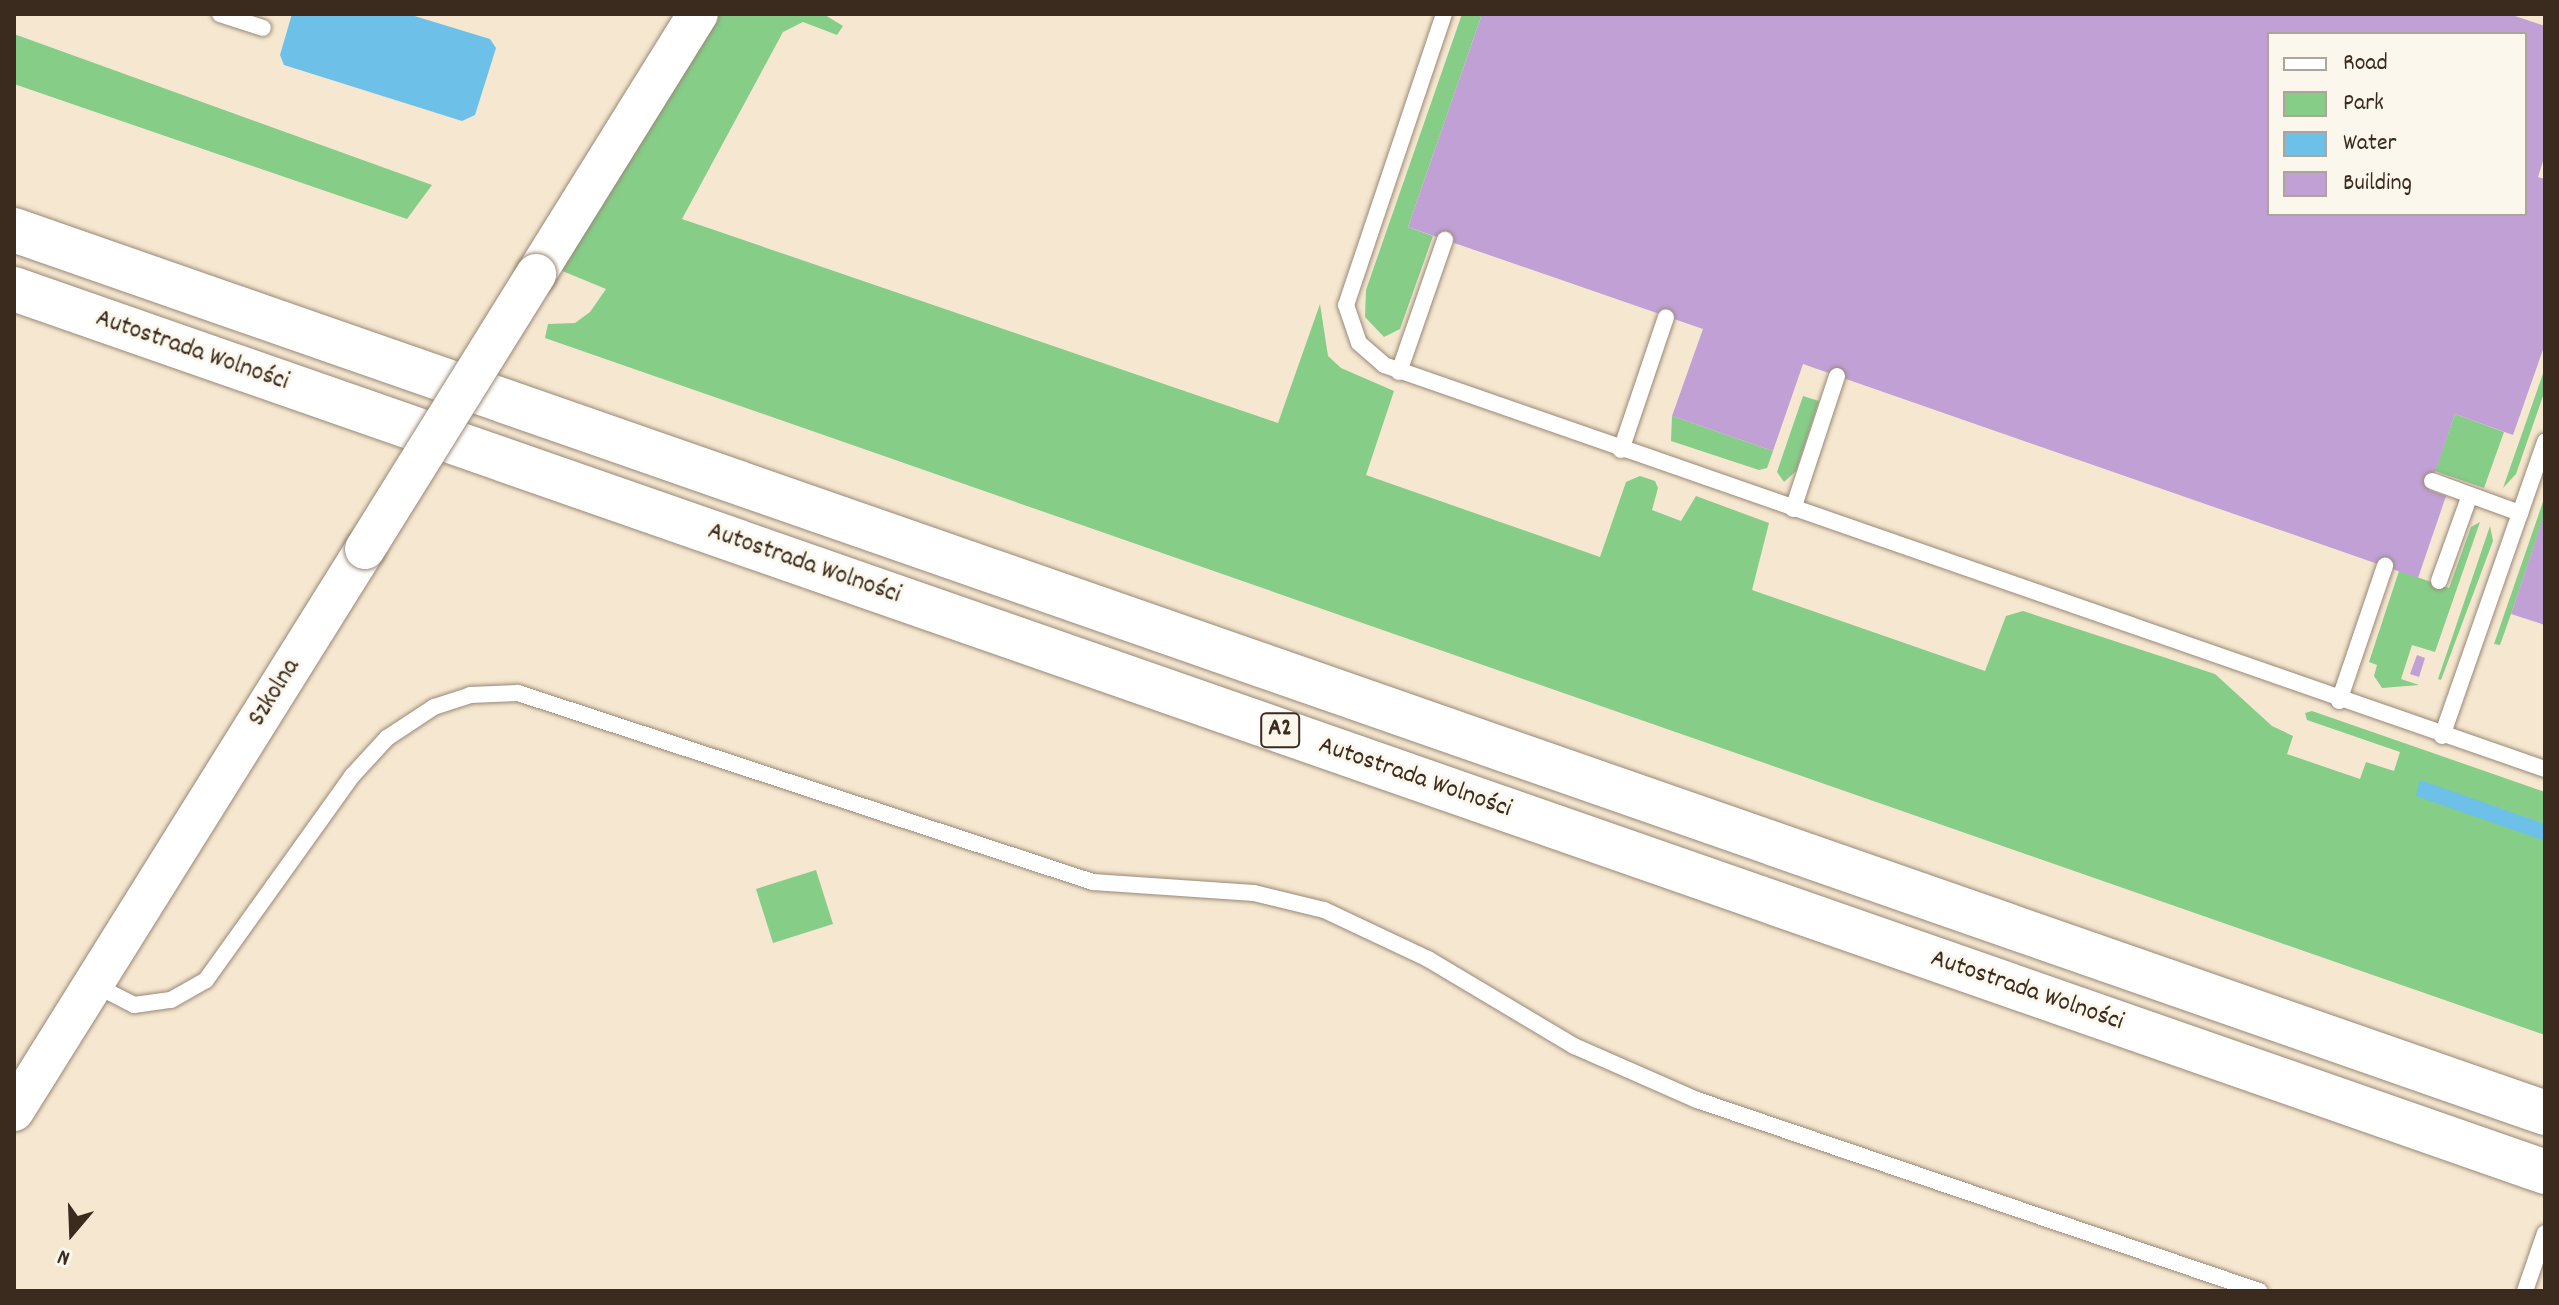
<!DOCTYPE html>
<html>
<head>
<meta charset="utf-8">
<style>
  body { margin:0 }
  #map { position:relative; width:2559px; height:1305px; overflow:hidden; background:#f6e7d0; font-family:Dekko,sans-serif }
  div>[style] { position:absolute }
  .green>* { inset:0; background:#86cd88 }
  .water>* { inset:0; background:#6dc1e9 }
  .building>* { inset:0; background:#c1a0d6 }
  .roads { filter:drop-shadow(0 0 2px #988877) drop-shadow(0 0 2px #988877) }
  .service>* { height:16px; margin:-8px; padding:0 8px; transform-origin:8px; border-radius:8px; background:#fff }
  .tertiary>* { height:40px; margin:-20px; padding:0 20px; transform-origin:20px; border-radius:20px; background:#fff }
  .motorway>* { height:44px; margin:-22px; padding:0 22px; transform-origin:22px; border-radius:22px; background:#fff }
  .bridges { filter:drop-shadow(0 0 2px #988877) drop-shadow(0 0 2px #988877) }
  .tertiary-bridge>* { height:40px; margin:-20px; padding:0 20px; transform-origin:20px; border-radius:20px; background:#fff }
  span { translate:-50% -50%; white-space:nowrap; text-align:center; line-height:1.15; -webkit-text-stroke:6px #fbf7ec; paint-order:stroke }
  .shield-label span { padding:2px 6px; background:#fbf7ec; border:2px solid; border-radius:6px; -webkit-text-stroke-width:0 }
  .shield-label { font-size:24px; color:#3b2a1e; font-weight:700 }
  .street-label { font-size:26px; color:#3b2a1e }
  .frame { position:absolute; inset:0; border:16px solid #3b2a1e; pointer-events:none }
  .legend { position:absolute; left:2267px; top:32px; width:260px; height:184px; box-sizing:border-box; background:#fbf7ec; border:2px solid #aea59a; margin:0; padding:10px 14px; list-style:none; font-size:24px; color:#3b2a1e }
  .legend li { display:flex; align-items:center; gap:16px; height:40px }
  .legend b { width:40px; border:2px solid #aea59a }
  .north { position:absolute; left:32px; top:1193px; width:80px; height:80px; -webkit-text-stroke:6px #fbf7ec; paint-order:stroke; rotate:199deg; font-size:22px; font-weight:700; line-height:32px; text-align:center; color:#3b2a1e }
  .north::after { content:''; display:block; margin:auto; width:28px; height:36px; background:#3b2a1e; clip-path:polygon(50% 0,100% 100%,50% 72%,0 100%) }
</style>
</head>
<body>
<div id="map">
  <div class="green">
    <i style="clip-path:polygon(719px 14px,825px 15px,843px 26px,837px 35px,803px 22px,783px 32px,682px 219px,1278px 423px,1320px 304px,1328px 356px,1341px 368px,1394px 391px,1366px 475px,1600px 557px,1626px 482px,1640px 476px,1655px 481px,1658px 488px,1652px 510px,1681px 521px,1696px 496px,1769px 523px,1752px 590px,1985px 671px,2006px 616px,2023px 611px,2215px 674px,2272px 726px,2293px 736px,2287px 754px,2360px 779px,2366px 762px,2394px 771px,2400px 752px,2307px 720px,2305px 713px,2312px 711px,2545px 792px,2545px 1035px,545px 338px,548px 324px,575px 323px,590px 312px,606px 289px,560px 270px)"></i>
    <i style="clip-path:polygon(1462px 14px,1482px 14px,1408px 227px,1433px 236px,1400px 329px,1384px 337px,1365px 317px,1366px 290px)"></i>
    <i style="clip-path:polygon(14px 34px,432px 185px,407px 219px,14px 84px)"></i>
    <i style="clip-path:polygon(2545px 368px,2545px 390px,2516px 474px,2503px 488px)"></i>
    <i style="clip-path:polygon(1803px 396px,1819px 401px,1796px 471px,1784px 482px,1777px 472px)"></i>
    <i style="clip-path:polygon(2455px 414px,2504px 432px,2484px 488px,2435px 471px)"></i>
    <i style="clip-path:polygon(1672px 416px,1773px 451px,1767px 468px,1759px 470px,1671px 441px)"></i>
    <i style="clip-path:polygon(2545px 496px,2545px 513px,2511px 614px,2500px 645px,2494px 644px)"></i>
    <i style="clip-path:polygon(2480px 522px,2435px 652px,2412px 645px,2401px 679px,2419px 685px,2382px 688px,2374px 676px,2377px 665px,2369px 662px,2399px 571px,2449px 588px,2471px 527px)"></i>
    <i style="clip-path:polygon(2490px 526px,2493px 541px,2441px 680px,2438px 679px)"></i>
    <i style="clip-path:polygon(816px 870px,833px 924px,773px 943px,756px 889px)"></i>
  </div>
  <div class="water">
    <i style="clip-path:polygon(292px 14px,408px 14px,490px 39px,496px 48px,475px 115px,462px 121px,284px 65px,280px 55px)"></i>
    <i style="clip-path:polygon(2420px 780px,2545px 824px,2545px 841px,2416px 796px)"></i>
  </div>
  <div class="building">
    <i style="clip-path:polygon(evenodd,1482px 14px,2509px 14px,2545px 26px,2545px 155px,2538px 177px,2545px 179px,2545px 344px,2513px 435px,2455px 414px,2429px 490px,2446px 496px,2418px 578px,1803px 364px,1773px 451px,1672px 416px,1703px 329px,1408px 227px,1482px 14px,2269px 34px,2525px 34px,2525px 214px,2269px 214px,2269px 34px)"></i>
    <i style="clip-path:polygon(2544px 515px,2545px 515px,2545px 625px,2511px 614px)"></i>
    <i style="clip-path:polygon(2417px 655px,2425px 658px,2419px 677px,2410px 674px)"></i>
  </div>
  <div class="roads">
    <div class="service">
      <i style="left:220px;top:14px;width:45px;rotate:18deg"></i>
      <i style="left:1444px;top:14px;width:307px;rotate:108.6deg"></i>
      <i style="left:1346px;top:305px;width:40px;rotate:71.1deg"></i>
      <i style="left:1359px;top:343px;width:33px;rotate:41deg"></i>
      <i style="left:1384px;top:365px;width:1229px;rotate:19.19deg"></i>
      <i style="left:1399px;top:372px;width:140px;rotate:-70.8deg"></i>
      <i style="left:1621px;top:450px;width:140px;rotate:-71.3deg"></i>
      <i style="left:2432px;top:481px;width:94px;rotate:20deg"></i>
      <i style="left:1793px;top:509px;width:140px;rotate:-71.7deg"></i>
      <i style="left:2439px;top:581px;width:91px;rotate:-70.2deg"></i>
      <i style="left:2339px;top:701px;width:143px;rotate:-71.2deg"></i>
      <i style="left:2442px;top:736px;width:312px;rotate:-70.7deg"></i>
      <i style="left:93px;top:984px;width:46px;rotate:27.1deg"></i>
      <i style="left:134px;top:1005px;width:37px;rotate:-8deg"></i>
      <i style="left:171px;top:1000px;width:40px;rotate:-29.7deg"></i>
      <i style="left:206px;top:980px;width:251px;rotate:-54.4deg"></i>
      <i style="left:352px;top:776px;width:52px;rotate:-47.4deg"></i>
      <i style="left:387px;top:738px;width:56px;rotate:-33.4deg"></i>
      <i style="left:434px;top:707px;width:38px;rotate:-18deg"></i>
      <i style="left:470px;top:695px;width:48px;rotate:-2.4deg"></i>
      <i style="left:518px;top:693px;width:605px;rotate:18.2deg"></i>
      <i style="left:1093px;top:882px;width:161px;rotate:3.9deg"></i>
      <i style="left:1254px;top:893px;width:72px;rotate:13.7deg"></i>
      <i style="left:1324px;top:910px;width:115px;rotate:25.2deg"></i>
      <i style="left:1428px;top:959px;width:170px;rotate:30.8deg"></i>
      <i style="left:1574px;top:1046px;width:134px;rotate:23.7deg"></i>
      <i style="left:1697px;top:1100px;width:594px;rotate:18.77deg"></i>
      <i style="left:2525px;top:1291px;width:61px;rotate:-71deg"></i>
    </div>
    <div class="tertiary">
      <i style="left:536px;top:274px;width:306px;rotate:-58.1deg"></i>
      <i style="left:14px;top:1111px;width:663px;rotate:-58.01deg"></i>
    </div>
    <div class="motorway">
      <i style="left:14px;top:230px;width:2681px;rotate:19.23deg"></i>
      <i style="left:14px;top:289px;width:2681px;rotate:19.23deg"></i>
    </div>
  </div>
  <div class="bridges">
    <div class="tertiary-bridge">
      <i style="left:365px;top:549px;width:324px;rotate:-58.1deg"></i>
    </div>
  </div>
  <div class="shield-label">
    <span style="left:1280px;top:730px">A2</span>
  </div>
  <div class="street-label">
    <span style="left:192px;top:351px;rotate:19deg">Autostrada Wolności</span>
    <span style="left:804px;top:564px;rotate:19deg">Autostrada Wolności</span>
    <span style="left:275px;top:693px;rotate:-58deg">Szkolna</span>
    <span style="left:1415px;top:778px;rotate:19deg">Autostrada Wolności</span>
    <span style="left:2027px;top:991px;rotate:19deg">Autostrada Wolności</span>
  </div>
  <div class="frame"></div>
  <ul class="legend">
  <li><b style="height:10px;background:#fff"></b>Road</li>
  <li><b style="height:22px;background:#86cd88"></b>Park</li>
  <li><b style="height:22px;background:#6dc1e9"></b>Water</li>
  <li><b style="height:22px;background:#c1a0d6"></b>Building</li>
  </ul>
  <div class="north">N</div>
</div>
</body>
</html>
